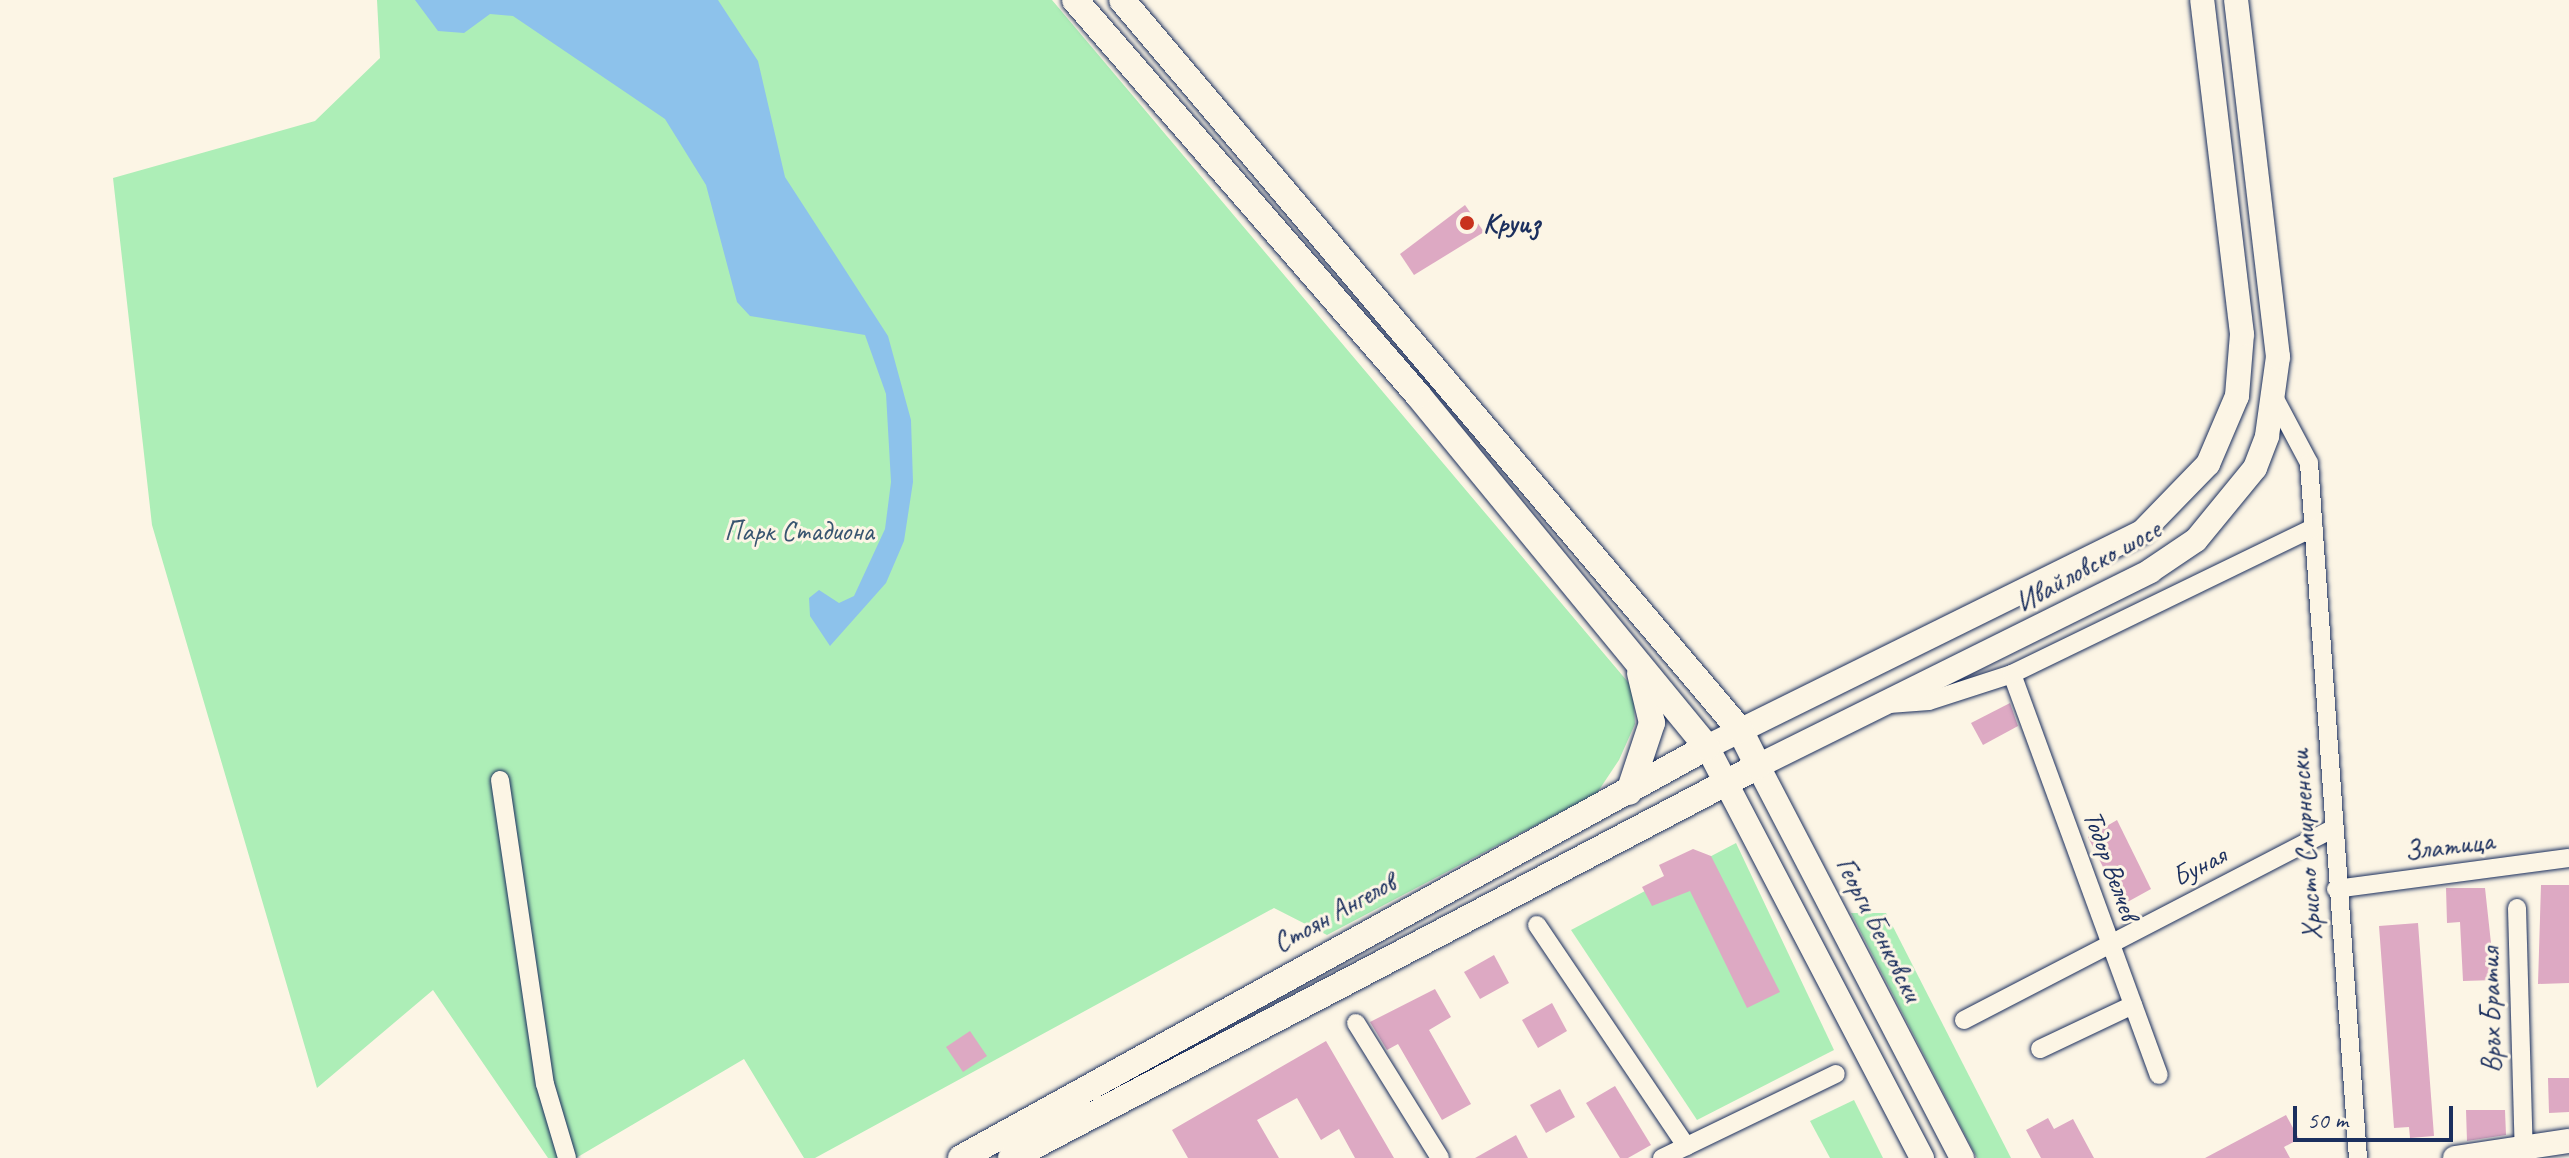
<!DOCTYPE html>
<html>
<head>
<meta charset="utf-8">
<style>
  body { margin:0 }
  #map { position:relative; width:2569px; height:1158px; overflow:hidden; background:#fcf5e5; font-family:Caveat,sans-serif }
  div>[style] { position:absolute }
  .green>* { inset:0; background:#adeeb7 }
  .water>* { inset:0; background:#8dc2eb }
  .building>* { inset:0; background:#dda9c3 }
  .roads { filter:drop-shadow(0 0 2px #1b2f5e) drop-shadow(0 0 2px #1b2f5e) }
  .minor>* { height:18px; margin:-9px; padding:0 9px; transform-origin:9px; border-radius:9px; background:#fcf5e5 }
  .tertiary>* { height:24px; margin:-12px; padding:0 12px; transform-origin:12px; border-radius:12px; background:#fcf5e5 }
  .secondary>* { height:26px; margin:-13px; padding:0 13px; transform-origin:13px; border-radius:13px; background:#fcf5e5 }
  .dots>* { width:22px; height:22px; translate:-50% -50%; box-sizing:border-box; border:4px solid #fcf5e5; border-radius:50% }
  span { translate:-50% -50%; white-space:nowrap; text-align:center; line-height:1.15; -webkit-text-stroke:6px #fcf5e5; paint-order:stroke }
  .poi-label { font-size:28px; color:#1b2f5e; font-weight:700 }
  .left { translate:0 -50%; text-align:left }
  .park-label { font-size:28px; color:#385570 }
  .street-label { font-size:28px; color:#1b2f5e }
  .scale { position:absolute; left:2293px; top:1106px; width:160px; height:36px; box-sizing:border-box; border:4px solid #1b2f5e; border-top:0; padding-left:10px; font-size:24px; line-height:28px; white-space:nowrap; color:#1b2f5e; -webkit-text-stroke:6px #fcf5e5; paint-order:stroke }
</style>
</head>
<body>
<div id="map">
  <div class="green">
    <i style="clip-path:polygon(377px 0,1052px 0,1633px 688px,1635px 724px,1619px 760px,1597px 793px,1327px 935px,1274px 908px,815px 1158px,804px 1158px,744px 1059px,576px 1158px,548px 1158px,433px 990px,317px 1088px,152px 525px,113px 178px,315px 121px,380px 58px)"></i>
    <i style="clip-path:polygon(1736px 843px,1834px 1050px,1697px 1120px,1571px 930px)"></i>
    <i style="clip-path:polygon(1851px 913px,1886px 913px,2011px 1158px,1977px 1158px)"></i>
    <i style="clip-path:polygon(1854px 1100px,1883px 1158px,1830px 1158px,1810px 1121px)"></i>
  </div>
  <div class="water">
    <i style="clip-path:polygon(415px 0,718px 0,758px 61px,785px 177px,888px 336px,911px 420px,913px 482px,904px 541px,886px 583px,830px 646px,810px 616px,809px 598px,819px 590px,839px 603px,854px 596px,885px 529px,891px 482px,886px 394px,865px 335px,750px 316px,737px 302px,706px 185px,665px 119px,513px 16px,490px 14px,464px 33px,438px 31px)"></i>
  </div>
  <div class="building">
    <i style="clip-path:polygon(1465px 205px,1484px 232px,1414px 275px,1400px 254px)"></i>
    <i style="clip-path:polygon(2010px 703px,2018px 726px,1983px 745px,1971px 723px)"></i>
    <i style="clip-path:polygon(2117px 820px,2151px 889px,2122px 905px,2088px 837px)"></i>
    <i style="clip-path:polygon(1693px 849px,1711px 856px,1780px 992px,1747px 1008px,1690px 891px,1652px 906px,1642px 887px,1664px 876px,1659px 865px)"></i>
    <i style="clip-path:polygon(2541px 885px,2569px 885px,2569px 983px,2538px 984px)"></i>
    <i style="clip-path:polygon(2446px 888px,2485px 888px,2495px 980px,2463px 981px,2460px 922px,2447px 923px)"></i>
    <i style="clip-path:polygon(2418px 923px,2434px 1136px,2410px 1138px,2409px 1127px,2394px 1128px,2379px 926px)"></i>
    <i style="clip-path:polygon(1494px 955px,1509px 983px,1480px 999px,1464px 972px)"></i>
    <i style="clip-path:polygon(1435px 989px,1451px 1017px,1429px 1030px,1471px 1104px,1442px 1120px,1398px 1044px,1387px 1050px,1370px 1022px)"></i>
    <i style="clip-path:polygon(1552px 1003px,1567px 1031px,1538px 1048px,1522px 1020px)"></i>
    <i style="clip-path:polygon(970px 1031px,987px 1056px,963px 1072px,946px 1047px)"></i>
    <i style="clip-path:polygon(1326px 1041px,1394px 1158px,1355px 1158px,1339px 1129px,1321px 1140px,1297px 1098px,1257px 1120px,1279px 1158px,1188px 1158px,1172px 1130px)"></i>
    <i style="clip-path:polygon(2548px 1078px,2569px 1078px,2569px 1112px,2549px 1113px)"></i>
    <i style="clip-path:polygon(1615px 1086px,1651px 1145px,1628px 1158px,1620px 1158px,1586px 1103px)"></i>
    <i style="clip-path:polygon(1560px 1089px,1575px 1117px,1546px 1133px,1530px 1105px)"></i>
    <i style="clip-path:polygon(2466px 1110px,2505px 1110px,2506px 1135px,2467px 1141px)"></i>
    <i style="clip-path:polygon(2286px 1115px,2299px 1139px,2284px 1147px,2290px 1158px,2205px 1158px)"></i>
    <i style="clip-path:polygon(2048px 1118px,2054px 1129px,2073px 1119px,2094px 1158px,2041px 1158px,2026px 1130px)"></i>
    <i style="clip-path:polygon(1516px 1135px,1528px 1158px,1475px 1158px)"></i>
  </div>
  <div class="roads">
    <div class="minor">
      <i style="left:2275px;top:399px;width:72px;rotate:62deg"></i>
      <i style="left:2309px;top:463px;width:697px;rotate:85.97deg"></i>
      <i style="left:2012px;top:674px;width:427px;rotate:69.9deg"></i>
      <i style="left:1889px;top:704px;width:40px;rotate:-4.3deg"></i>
      <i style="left:1929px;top:701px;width:87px;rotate:-18deg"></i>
      <i style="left:2012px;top:674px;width:335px;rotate:-25.9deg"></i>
      <i style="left:500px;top:780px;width:307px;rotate:81.6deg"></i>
      <i style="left:545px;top:1084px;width:77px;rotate:73.4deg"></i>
      <i style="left:2336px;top:889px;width:235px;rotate:-7.6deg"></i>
      <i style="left:2517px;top:908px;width:249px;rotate:88.4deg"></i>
      <i style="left:1537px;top:925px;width:267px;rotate:56deg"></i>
      <i style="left:1964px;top:1020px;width:416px;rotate:-27.4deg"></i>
      <i style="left:1356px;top:1023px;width:159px;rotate:58.1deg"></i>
      <i style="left:2040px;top:1049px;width:103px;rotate:-25.3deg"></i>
      <i style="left:1662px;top:1158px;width:193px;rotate:-25.8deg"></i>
    </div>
    <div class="tertiary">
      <i style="left:1922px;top:1158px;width:464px;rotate:-117.6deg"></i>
      <i style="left:1707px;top:747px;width:485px;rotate:-26.3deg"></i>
      <i style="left:2142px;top:532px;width:95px;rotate:-45.9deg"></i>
      <i style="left:2208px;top:464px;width:74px;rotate:-66.9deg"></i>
      <i style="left:2237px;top:396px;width:62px;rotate:-85.4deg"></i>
      <i style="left:2242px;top:334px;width:336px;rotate:-96.8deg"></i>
      <i style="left:1962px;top:1158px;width:442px;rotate:-117.5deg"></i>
      <i style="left:1758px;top:766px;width:438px;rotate:-26.4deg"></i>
      <i style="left:2150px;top:571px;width:55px;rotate:-34deg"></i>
      <i style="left:2196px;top:540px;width:93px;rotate:-50.7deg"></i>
      <i style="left:2255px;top:468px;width:34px;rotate:-69deg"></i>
      <i style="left:2267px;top:436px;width:80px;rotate:-82.1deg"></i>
      <i style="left:2278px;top:357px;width:359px;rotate:-96.7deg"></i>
      <i style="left:2455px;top:1158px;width:115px;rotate:-8.5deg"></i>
    </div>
    <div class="secondary">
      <i style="left:1629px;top:792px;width:73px;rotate:-71.6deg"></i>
      <i style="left:1652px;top:723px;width:51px;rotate:-103.5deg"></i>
      <i style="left:961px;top:1158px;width:852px;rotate:-28.85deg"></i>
      <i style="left:1707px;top:747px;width:455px;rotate:-129.4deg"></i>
      <i style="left:1418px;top:395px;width:523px;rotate:-130.97deg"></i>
      <i style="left:1011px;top:1158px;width:844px;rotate:-27.69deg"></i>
      <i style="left:1758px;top:766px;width:40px;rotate:-116.6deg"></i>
      <i style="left:1740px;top:730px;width:956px;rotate:-130.25deg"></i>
    </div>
  </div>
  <div class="dots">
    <i style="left:1467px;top:223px;background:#c8321e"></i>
  </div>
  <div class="poi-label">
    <span class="left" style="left:1483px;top:223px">Круиз</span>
  </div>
  <div class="park-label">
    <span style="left:799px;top:531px">Парк Стадиона</span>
  </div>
  <div class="street-label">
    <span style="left:2088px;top:566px;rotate:-29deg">Ивайловско шосе</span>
    <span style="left:2306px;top:845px;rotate:-94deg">Христо Смирненски</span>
    <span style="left:2449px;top:846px;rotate:-7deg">Златица</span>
    <span style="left:2111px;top:865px;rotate:70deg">Тодор Велчев</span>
    <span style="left:2199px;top:866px;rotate:-27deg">Буная</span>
    <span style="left:1334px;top:913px;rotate:-29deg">Стоян Ангелов</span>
    <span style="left:1879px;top:929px;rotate:63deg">Георги Бенковски</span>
    <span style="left:2491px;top:1010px;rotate:-91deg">Връх Братия</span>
  </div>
  <div class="scale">50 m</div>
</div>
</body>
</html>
